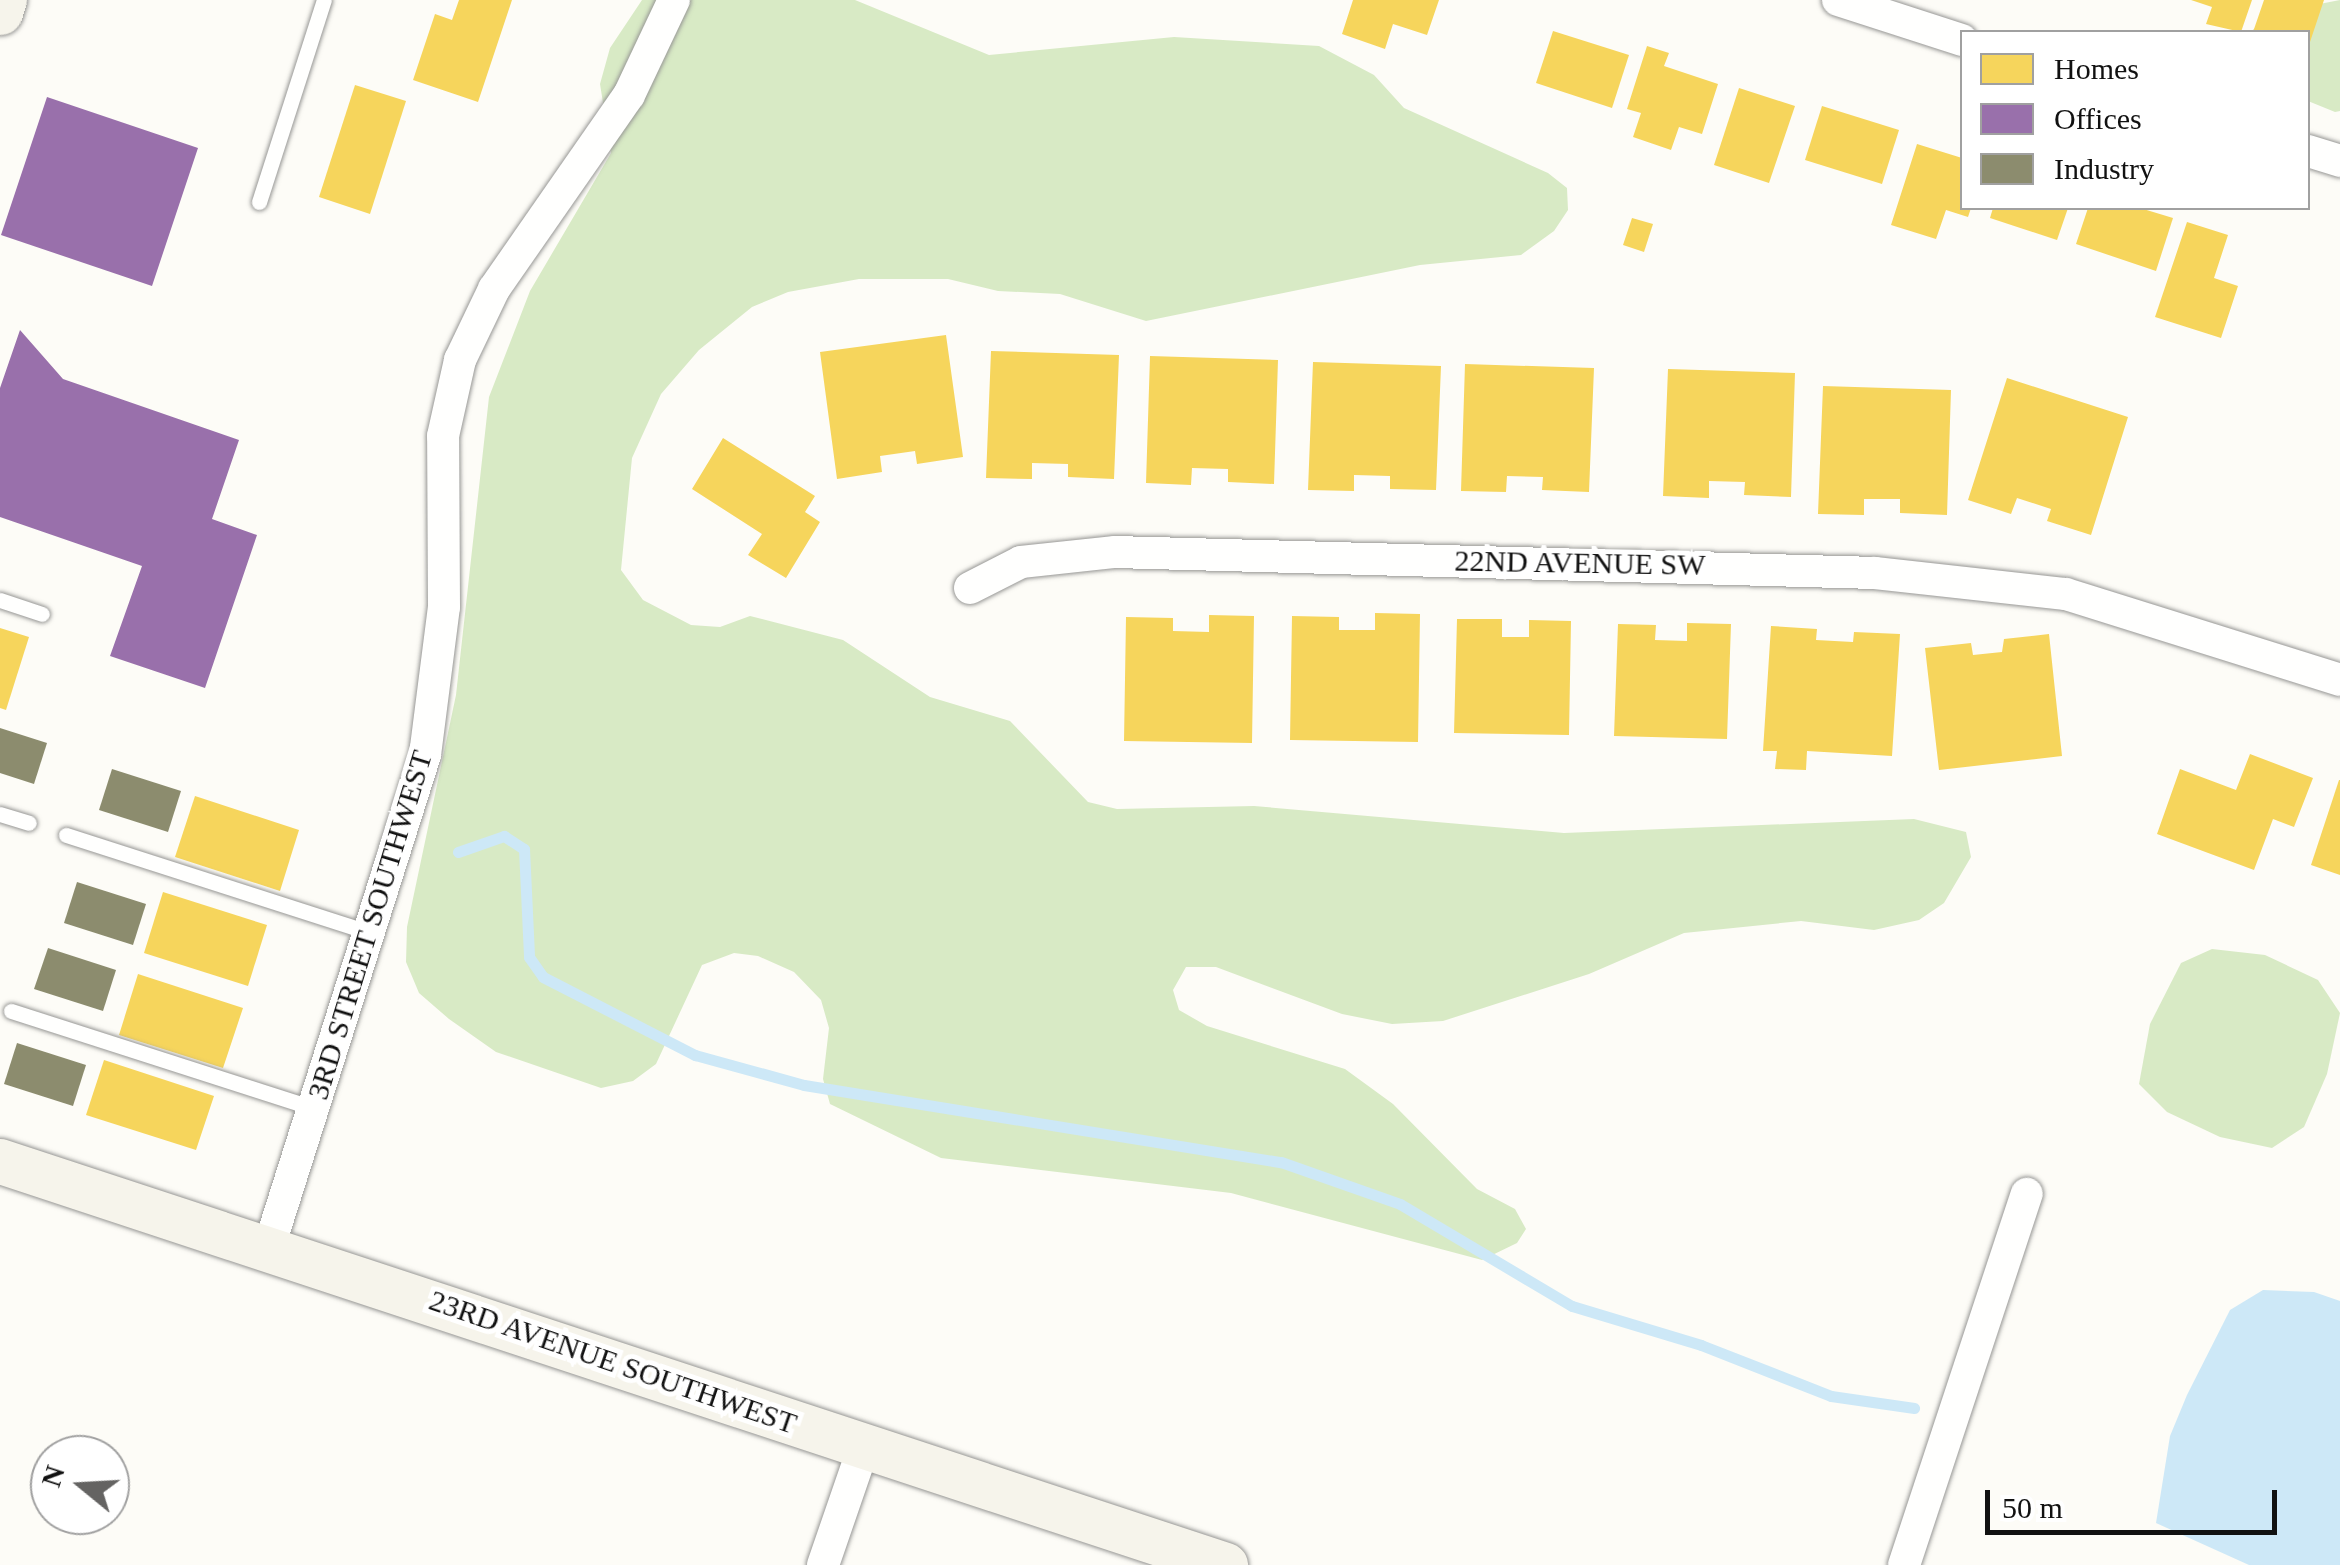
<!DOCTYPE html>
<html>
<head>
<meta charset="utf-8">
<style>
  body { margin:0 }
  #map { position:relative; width:2340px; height:1565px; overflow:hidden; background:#fdfcf7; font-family:Georgia,serif }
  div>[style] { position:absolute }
  .forest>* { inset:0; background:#d8eac5 }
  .water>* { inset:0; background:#cde8f7 }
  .homes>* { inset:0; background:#f6d55c }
  .offices>* { inset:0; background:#9970ab }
  .industry>* { inset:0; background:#8c8c6e }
  .stream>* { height:11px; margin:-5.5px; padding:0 5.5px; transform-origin:5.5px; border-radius:5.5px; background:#cde8f7 }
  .roads { filter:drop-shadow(0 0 2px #979795) drop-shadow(0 0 2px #979795) }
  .lane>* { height:15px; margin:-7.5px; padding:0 7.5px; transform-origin:7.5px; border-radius:7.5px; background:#fffffe }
  .street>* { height:32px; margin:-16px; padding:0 16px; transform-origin:16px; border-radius:16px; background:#fffffe }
  .secondary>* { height:45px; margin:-22.5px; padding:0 22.5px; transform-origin:22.5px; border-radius:22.5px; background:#f6f4eb }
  span { translate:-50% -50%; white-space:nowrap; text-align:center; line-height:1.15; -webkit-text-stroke:10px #fff; paint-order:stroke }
  .street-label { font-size:30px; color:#111 }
  .legend { position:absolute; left:1960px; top:30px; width:350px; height:180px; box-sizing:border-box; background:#fff; border:2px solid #a0a0a0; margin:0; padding:12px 18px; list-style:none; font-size:30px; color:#111 }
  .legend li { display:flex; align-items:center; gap:20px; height:50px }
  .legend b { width:50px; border:2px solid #a0a0a0 }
  .north { position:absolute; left:30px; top:1435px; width:100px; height:100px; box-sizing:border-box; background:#fff; border:2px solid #a0a0a0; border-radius:50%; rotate:288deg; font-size:28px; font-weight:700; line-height:40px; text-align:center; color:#111 }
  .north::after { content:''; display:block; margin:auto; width:35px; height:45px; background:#646362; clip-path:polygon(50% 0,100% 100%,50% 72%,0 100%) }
  .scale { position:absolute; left:1985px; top:1490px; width:292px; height:45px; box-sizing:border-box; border:5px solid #111; border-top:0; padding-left:12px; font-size:30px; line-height:35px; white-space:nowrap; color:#111; -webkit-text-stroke:8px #fff; paint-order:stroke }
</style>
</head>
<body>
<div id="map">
  <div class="forest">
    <i style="clip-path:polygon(642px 0,855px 0,989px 55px,1174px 37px,1319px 46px,1374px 75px,1404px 108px,1548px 173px,1567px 188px,1568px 210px,1554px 231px,1521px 255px,1420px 265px,1146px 321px,1060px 294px,998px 291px,948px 279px,859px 279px,788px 292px,752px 307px,699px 350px,661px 394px,632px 458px,621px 570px,643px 600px,691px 625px,720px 627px,750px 616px,843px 640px,930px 697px,1010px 721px,1088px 802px,1117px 809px,1254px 806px,1564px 833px,1914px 819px,1966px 832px,1971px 857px,1944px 903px,1919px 920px,1874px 930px,1801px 921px,1684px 933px,1589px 974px,1443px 1021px,1392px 1024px,1342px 1014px,1216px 967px,1186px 967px,1173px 990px,1179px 1010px,1207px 1026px,1345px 1069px,1393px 1104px,1477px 1189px,1515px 1209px,1526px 1229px,1517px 1243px,1482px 1260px,1231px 1193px,941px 1158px,830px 1104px,823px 1079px,829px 1028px,821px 1000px,794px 972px,758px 956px,734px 953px,702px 965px,656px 1064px,633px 1081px,601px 1088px,496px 1052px,449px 1019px,419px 993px,406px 962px,407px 927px,456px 695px,489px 397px,530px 291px,611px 153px,600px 84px,610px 48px)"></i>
    <i style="clip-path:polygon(2340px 0,2340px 111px,2335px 112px,2308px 101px,2308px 32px,2251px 32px,2268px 14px)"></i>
    <i style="clip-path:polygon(2212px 949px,2265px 955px,2318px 980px,2340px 1013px,2327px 1074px,2304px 1127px,2272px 1148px,2220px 1137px,2167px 1112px,2139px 1084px,2150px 1024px,2181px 963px)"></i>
  </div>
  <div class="water">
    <i style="clip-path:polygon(2263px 1290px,2314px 1292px,2340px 1301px,2340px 1565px,2249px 1565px,2156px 1523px,2170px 1436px,2187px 1395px,2230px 1310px)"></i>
  </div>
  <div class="homes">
    <i style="clip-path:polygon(459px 0,512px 0,478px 102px,413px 80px,435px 14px,452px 20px)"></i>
    <i style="clip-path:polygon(1353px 0,1439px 0,1427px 35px,1393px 24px,1385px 49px,1342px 34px)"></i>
    <i style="clip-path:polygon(2191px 0,2252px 0,2241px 32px,2206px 24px,2212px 7px)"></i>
    <i style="clip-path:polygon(2264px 0,2324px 0,2308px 48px,2308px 32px,2253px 32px)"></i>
    <i style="clip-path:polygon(1553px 31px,1629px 55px,1612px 108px,1536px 83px)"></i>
    <i style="clip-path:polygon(1647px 46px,1669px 53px,1664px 66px,1718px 84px,1702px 134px,1679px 127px,1671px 150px,1633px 137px,1641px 113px,1627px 109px)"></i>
    <i style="clip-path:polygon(355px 85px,406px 101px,370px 214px,319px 197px)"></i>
    <i style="clip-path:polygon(1739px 88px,1795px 106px,1769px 183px,1714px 165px)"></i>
    <i style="clip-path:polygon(1822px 106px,1899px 130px,1882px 184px,1805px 160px)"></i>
    <i style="clip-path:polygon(1917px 144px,1962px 158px,1962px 208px,1971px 208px,1968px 217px,1946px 210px,1936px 239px,1891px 225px)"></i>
    <i style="clip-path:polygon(1993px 208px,2068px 208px,2057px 240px,1990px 218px)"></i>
    <i style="clip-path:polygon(2088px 208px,2140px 208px,2173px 218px,2156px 271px,2076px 244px)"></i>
    <i style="clip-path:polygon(1632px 218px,1653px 224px,1644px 252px,1623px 245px)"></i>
    <i style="clip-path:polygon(2187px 222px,2228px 235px,2214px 278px,2238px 286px,2221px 338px,2155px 317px)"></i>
    <i style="clip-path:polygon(946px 335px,963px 457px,917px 464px,915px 451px,880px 456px,882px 472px,837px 479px,820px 352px)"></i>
    <i style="clip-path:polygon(991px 351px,1119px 355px,1114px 479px,1068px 477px,1068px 464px,1032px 463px,1032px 479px,986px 478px)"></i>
    <i style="clip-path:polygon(1150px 356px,1278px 360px,1274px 484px,1228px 482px,1228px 469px,1192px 468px,1191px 485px,1146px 483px)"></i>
    <i style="clip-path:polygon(1313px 362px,1441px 366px,1436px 490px,1390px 489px,1390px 476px,1354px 475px,1354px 491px,1308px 490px)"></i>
    <i style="clip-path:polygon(1465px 364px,1594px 368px,1589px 492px,1542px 490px,1543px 477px,1507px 476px,1506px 492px,1461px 491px)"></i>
    <i style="clip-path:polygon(1668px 369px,1795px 373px,1791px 497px,1744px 495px,1745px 482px,1709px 481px,1709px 498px,1663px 496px)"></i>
    <i style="clip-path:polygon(2007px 378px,2128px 417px,2091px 535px,2047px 521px,2051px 509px,2017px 498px,2011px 514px,1968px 500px)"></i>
    <i style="clip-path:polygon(1823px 386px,1951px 390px,1947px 515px,1900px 513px,1900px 499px,1864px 499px,1864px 515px,1818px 514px)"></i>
    <i style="clip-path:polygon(723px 438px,815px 496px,805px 512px,820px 522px,786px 578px,748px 555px,762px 534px,692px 489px)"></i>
    <i style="clip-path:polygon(1375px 613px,1420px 614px,1418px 742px,1290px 740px,1292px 616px,1339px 617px,1339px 630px,1375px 630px)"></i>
    <i style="clip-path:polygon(1209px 615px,1254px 616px,1252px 743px,1124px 741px,1126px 617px,1173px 618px,1173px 631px,1209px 632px)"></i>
    <i style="clip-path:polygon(1457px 619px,1502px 619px,1502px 637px,1529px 637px,1529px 620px,1571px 621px,1569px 735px,1454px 733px)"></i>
    <i style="clip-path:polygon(1687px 623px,1731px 624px,1727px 739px,1614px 736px,1618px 624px,1656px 625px,1655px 640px,1687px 641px)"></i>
    <i style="clip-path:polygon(1771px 626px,1817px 629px,1816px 640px,1853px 642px,1854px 632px,1900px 634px,1892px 756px,1807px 751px,1806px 770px,1775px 769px,1777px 751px,1763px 751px)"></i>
    <i style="clip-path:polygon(0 628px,29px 637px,6px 710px,0 708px)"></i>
    <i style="clip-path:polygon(2049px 634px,2062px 756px,1939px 770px,1925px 648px,1971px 643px,1973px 655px,2002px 652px,2004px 639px)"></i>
    <i style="clip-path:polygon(2250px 754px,2313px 778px,2294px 827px,2273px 819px,2254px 870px,2157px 834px,2180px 769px,2236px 790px)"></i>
    <i style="clip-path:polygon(2339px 780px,2340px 780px,2340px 875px,2311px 865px)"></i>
    <i style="clip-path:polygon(195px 796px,299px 830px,280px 891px,175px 857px)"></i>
    <i style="clip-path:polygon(163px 892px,267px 925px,248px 986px,144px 953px)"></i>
    <i style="clip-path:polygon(138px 974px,243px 1008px,223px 1068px,119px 1035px)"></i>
    <i style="clip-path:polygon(104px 1060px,214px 1096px,196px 1150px,86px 1115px)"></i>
  </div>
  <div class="offices">
    <i style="clip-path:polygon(47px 97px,198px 148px,152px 286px,1px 235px)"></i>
    <i style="clip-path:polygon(20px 330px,63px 379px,239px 440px,212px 519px,257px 535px,205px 688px,110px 656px,142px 566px,0 517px,0 388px)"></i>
  </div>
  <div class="industry">
    <i style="clip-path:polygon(0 728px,47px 743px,34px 784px,0 773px)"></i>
    <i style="clip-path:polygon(112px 769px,181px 791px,168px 832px,99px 810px)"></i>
    <i style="clip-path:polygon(77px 882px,146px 904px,133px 945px,64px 923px)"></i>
    <i style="clip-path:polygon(48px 948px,116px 970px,103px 1011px,34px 989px)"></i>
    <i style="clip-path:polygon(17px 1043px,86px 1065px,73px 1106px,4px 1084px)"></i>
  </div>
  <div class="stream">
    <i style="left:458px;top:852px;width:49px;rotate:-19.2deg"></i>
    <i style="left:504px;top:836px;width:24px;rotate:33deg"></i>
    <i style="left:524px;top:849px;width:108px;rotate:87.3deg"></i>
    <i style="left:529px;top:957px;width:24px;rotate:55deg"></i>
    <i style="left:543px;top:977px;width:171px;rotate:27.2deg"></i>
    <i style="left:695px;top:1055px;width:113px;rotate:15.4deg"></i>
    <i style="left:804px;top:1085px;width:483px;rotate:9.2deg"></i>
    <i style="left:1281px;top:1162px;width:126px;rotate:19.4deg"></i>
    <i style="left:1400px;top:1204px;width:200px;rotate:30.7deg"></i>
    <i style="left:1572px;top:1306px;width:135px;rotate:16.8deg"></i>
    <i style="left:1701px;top:1345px;width:140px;rotate:21.4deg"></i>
    <i style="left:1831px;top:1396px;width:84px;rotate:8.2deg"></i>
  </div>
  <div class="roads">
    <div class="lane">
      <i style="left:259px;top:202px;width:212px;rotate:-72.2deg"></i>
      <i style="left:0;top:600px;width:44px;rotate:18.4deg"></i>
      <i style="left:0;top:814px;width:30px;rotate:17deg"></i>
      <i style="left:66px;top:835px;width:320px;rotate:17.8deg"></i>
      <i style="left:11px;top:1011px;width:318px;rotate:17.8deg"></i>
    </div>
    <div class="street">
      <i style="left:1838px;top:0;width:130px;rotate:17.9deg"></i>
      <i style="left:2308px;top:151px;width:34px;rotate:17deg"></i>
      <i style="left:970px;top:588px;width:57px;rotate:-27deg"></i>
      <i style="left:1021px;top:562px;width:95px;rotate:-6.1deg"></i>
      <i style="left:1115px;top:552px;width:760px;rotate:1.58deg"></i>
      <i style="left:1875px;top:573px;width:192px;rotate:6.3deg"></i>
      <i style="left:2066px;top:594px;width:287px;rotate:17.4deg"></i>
      <i style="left:269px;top:1247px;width:516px;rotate:-72.41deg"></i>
      <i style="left:425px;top:755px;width:149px;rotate:-82.7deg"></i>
      <i style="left:444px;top:607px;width:171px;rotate:-90.3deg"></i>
      <i style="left:443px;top:436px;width:78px;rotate:-77.4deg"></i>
      <i style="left:460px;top:360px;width:79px;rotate:-64.4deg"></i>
      <i style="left:494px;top:289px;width:236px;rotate:-55.2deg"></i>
      <i style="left:629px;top:95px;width:105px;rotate:-64.7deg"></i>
      <i style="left:823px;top:1565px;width:126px;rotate:-71deg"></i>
      <i style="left:1904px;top:1565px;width:391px;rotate:-71.7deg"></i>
    </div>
    <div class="secondary">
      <i style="left:0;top:12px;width:13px;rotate:-72deg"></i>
      <i style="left:0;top:1161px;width:1290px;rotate:18.25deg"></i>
    </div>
  </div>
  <div class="street-label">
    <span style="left:1580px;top:563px;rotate:1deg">22ND AVENUE SW</span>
    <span style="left:370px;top:925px;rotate:-73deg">3RD STREET SOUTHWEST</span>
    <span style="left:613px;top:1362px;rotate:19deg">23RD AVENUE SOUTHWEST</span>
  </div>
  <ul class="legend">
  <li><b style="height:28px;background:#f6d55c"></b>Homes</li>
  <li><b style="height:28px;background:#9970ab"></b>Offices</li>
  <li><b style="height:28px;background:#8c8c6e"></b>Industry</li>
  </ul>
  <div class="north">N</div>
  <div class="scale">50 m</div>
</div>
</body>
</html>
